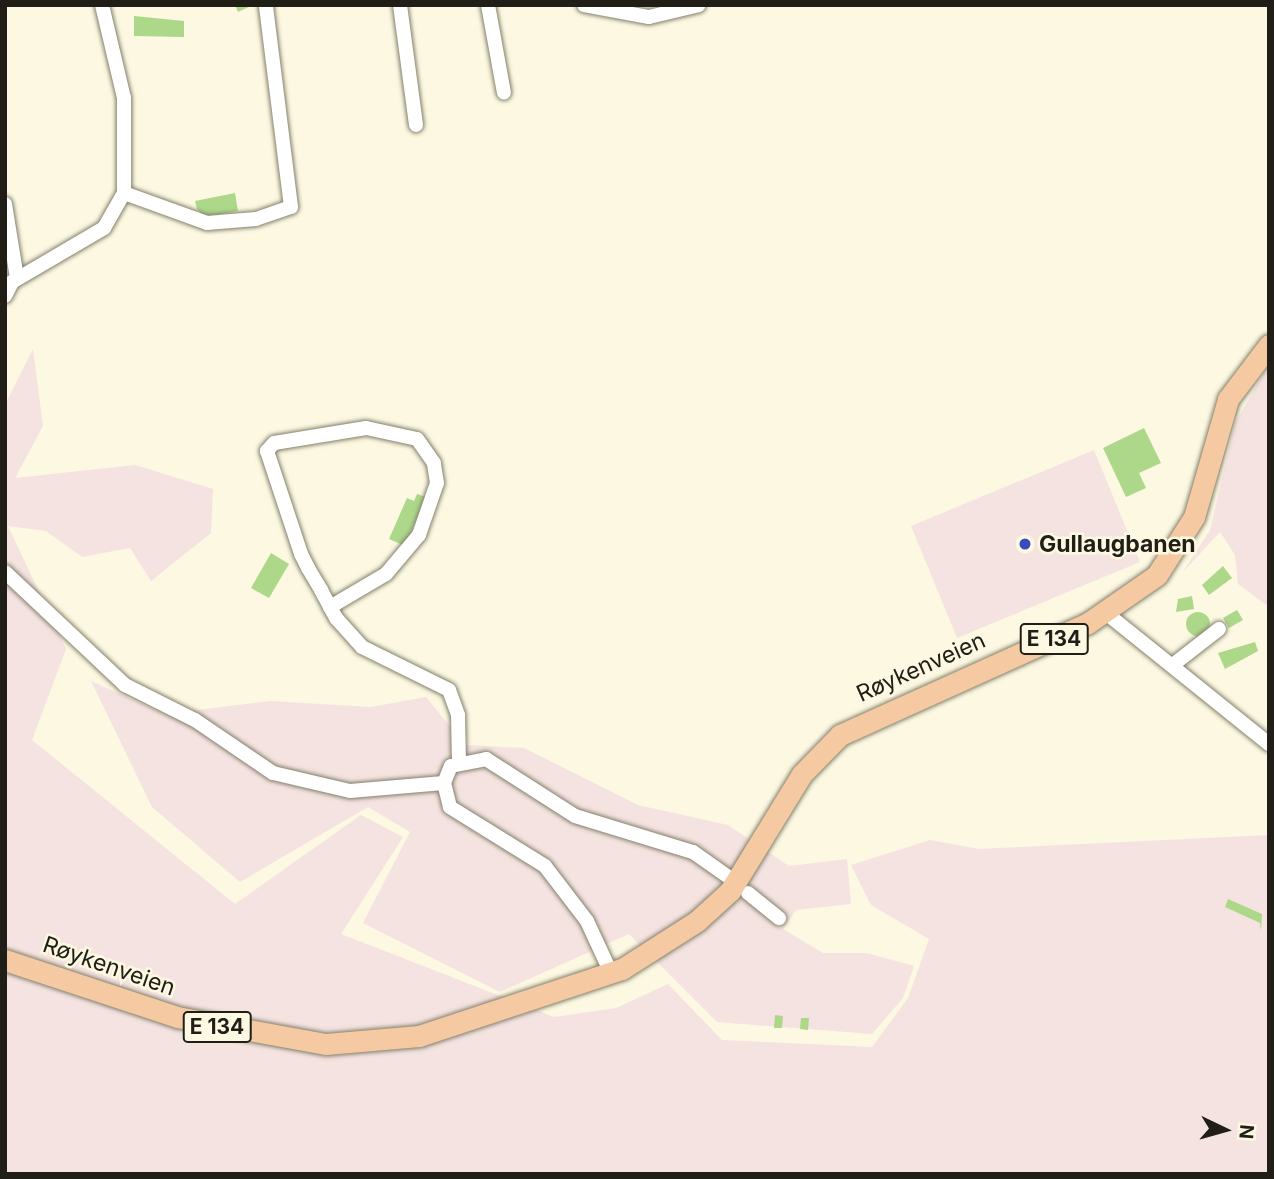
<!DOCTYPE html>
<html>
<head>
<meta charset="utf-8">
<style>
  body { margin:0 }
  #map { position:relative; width:1274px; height:1179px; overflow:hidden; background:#fcf8e2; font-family:Inter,sans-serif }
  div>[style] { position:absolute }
  .green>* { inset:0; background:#f5e3e1 }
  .building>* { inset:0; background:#add889 }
  .round { border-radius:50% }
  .roads { filter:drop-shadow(0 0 2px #84806c) drop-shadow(0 0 2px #84806c) }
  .minor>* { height:14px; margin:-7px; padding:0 7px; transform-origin:7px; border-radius:7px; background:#fff }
  .highway>* { height:21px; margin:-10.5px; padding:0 10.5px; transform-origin:10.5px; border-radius:10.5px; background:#f5c9a2 }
  .dots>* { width:19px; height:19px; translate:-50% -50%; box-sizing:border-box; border:4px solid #fcf8e2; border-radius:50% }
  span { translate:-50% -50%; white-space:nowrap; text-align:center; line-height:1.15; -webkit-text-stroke:5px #fcf8e2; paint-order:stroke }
  .shield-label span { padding:2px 5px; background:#fcf8e2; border:2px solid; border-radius:5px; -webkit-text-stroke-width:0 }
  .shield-label { font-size:21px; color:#201e17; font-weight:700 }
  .poi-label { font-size:23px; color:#201e17; font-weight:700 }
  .left { translate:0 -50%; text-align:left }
  .street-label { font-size:23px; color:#201e17 }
  .frame { position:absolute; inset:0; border:7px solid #201e17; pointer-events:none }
  .north { position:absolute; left:1190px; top:1095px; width:70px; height:70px; -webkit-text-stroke:5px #fcf8e2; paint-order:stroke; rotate:95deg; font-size:19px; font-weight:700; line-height:28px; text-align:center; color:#201e17 }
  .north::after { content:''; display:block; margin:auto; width:24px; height:32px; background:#201e17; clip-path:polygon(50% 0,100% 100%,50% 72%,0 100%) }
</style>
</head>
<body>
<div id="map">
  <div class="green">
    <i style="clip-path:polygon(33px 349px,43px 426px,15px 478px,135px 465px,213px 489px,211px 533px,151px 581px,130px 548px,82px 557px,46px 531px,8px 526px,66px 649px,32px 740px,235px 904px,361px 815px,403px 837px,341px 934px,554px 1017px,616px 1008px,668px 984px,722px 1040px,872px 1047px,908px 998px,929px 939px,871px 905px,851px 865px,930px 840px,979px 849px,1269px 835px,1269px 1174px,5px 1174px,5px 405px)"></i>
    <i style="clip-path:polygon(1269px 364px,1269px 605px,1268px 606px,1238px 584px,1235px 555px,1220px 532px,1182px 573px,1210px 530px,1235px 423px)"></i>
    <i style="clip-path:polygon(1094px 450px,1140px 562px,957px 638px,911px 526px)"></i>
    <i style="clip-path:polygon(91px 681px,165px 714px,270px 701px,371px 707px,426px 697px,465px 745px,524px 748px,638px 805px,728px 825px,789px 866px,847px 859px,851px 904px,796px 910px,783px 929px,823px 953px,867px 953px,914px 966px,903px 998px,872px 1034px,717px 1022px,629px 934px,500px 992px,363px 923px,410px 832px,368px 807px,240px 882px,152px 807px)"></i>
  </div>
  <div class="building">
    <i style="clip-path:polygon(235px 5px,253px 5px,238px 12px)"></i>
    <i style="clip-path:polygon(134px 16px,184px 21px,184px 37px,134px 36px)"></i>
    <i style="clip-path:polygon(235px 193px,238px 211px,206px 217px,197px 209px,195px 201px)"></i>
    <i style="clip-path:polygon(1144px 428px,1161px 463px,1139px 473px,1146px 488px,1126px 497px,1103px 448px)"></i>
    <i style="clip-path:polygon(417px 494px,426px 497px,405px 546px,389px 539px,407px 498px,414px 501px)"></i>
    <i style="clip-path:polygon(271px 553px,289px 564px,269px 598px,251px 588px)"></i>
    <i style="clip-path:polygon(1223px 566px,1232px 578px,1209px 595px,1202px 585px)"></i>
    <i style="clip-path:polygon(1192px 596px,1194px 609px,1176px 612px,1178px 599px)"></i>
    <i style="clip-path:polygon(1237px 610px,1243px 620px,1229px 628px,1223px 618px)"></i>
    <i class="round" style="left:1186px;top:612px;width:24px;height:24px"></i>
    <i style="clip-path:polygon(1255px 642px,1258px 651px,1225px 669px,1218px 653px)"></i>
    <i style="clip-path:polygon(1228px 899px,1262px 914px,1261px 931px,1260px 923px,1225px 907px)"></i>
    <i style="clip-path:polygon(775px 1015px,783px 1016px,782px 1028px,774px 1028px)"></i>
    <i style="clip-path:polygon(801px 1018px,809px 1018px,808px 1030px,800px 1029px)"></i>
  </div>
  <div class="roads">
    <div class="minor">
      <i style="left:400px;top:5px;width:121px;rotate:82.4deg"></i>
      <i style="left:488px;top:5px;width:89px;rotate:79.7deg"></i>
      <i style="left:584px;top:5px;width:66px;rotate:10.5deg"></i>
      <i style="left:649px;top:17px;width:51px;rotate:-13.5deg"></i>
      <i style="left:124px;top:193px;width:88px;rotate:19.9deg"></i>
      <i style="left:207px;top:223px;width:49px;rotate:-4.7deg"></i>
      <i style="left:256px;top:219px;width:37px;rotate:-19deg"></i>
      <i style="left:291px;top:207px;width:204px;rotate:-97.1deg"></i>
      <i style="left:5px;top:204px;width:75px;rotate:80.8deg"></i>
      <i style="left:5px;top:296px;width:16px;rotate:-63deg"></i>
      <i style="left:12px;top:282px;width:107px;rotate:-30.4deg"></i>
      <i style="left:104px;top:228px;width:40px;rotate:-60.3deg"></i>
      <i style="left:124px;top:193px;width:95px;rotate:-90deg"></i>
      <i style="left:124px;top:98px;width:96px;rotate:-103.3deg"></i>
      <i style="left:5px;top:572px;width:165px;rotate:43.3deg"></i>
      <i style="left:125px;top:685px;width:78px;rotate:26.6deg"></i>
      <i style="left:195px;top:720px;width:94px;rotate:34.2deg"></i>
      <i style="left:273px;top:773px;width:79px;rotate:13.2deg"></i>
      <i style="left:350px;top:791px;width:94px;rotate:-4.9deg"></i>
      <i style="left:330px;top:607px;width:65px;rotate:-30.5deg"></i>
      <i style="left:386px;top:574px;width:51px;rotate:-49.8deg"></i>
      <i style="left:419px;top:535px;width:55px;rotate:-70.9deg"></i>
      <i style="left:437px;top:483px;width:20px;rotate:-99deg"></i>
      <i style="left:434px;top:463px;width:29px;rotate:-125deg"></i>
      <i style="left:417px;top:439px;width:52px;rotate:-167.8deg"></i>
      <i style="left:366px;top:428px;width:93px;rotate:170.7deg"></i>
      <i style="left:274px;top:443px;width:11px;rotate:131deg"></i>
      <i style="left:267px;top:451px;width:108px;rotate:71.7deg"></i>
      <i style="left:301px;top:554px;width:16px;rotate:63deg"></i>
      <i style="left:308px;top:568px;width:26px;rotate:59deg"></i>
      <i style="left:321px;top:590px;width:19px;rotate:62deg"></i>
      <i style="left:330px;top:607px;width:13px;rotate:61deg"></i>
      <i style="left:336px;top:618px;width:39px;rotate:48deg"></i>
      <i style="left:362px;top:647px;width:97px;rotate:26.3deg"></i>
      <i style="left:449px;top:690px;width:27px;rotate:70deg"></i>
      <i style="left:458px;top:715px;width:46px;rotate:88.8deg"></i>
      <i style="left:1106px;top:613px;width:209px;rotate:38.8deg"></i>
      <i style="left:1174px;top:664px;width:57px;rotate:-37.9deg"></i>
      <i style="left:748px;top:893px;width:40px;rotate:39deg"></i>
      <i style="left:611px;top:973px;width:57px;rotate:-114.8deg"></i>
      <i style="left:587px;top:921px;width:69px;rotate:-127.4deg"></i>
      <i style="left:545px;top:866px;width:112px;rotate:-148.2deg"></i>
      <i style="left:450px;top:807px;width:25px;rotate:-104deg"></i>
      <i style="left:444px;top:783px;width:18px;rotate:-68deg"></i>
      <i style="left:451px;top:766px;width:36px;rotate:-11deg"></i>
      <i style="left:486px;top:759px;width:106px;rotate:32.6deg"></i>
      <i style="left:575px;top:816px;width:123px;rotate:17deg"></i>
      <i style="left:693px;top:852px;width:45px;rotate:35.1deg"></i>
    </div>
    <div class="highway">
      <i style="left:5px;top:960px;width:181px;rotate:18.3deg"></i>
      <i style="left:177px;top:1017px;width:151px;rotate:10.3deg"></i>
      <i style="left:326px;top:1044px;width:93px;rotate:-4.9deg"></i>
      <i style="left:419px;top:1036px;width:214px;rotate:-18.3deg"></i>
      <i style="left:622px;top:969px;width:89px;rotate:-32.6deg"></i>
      <i style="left:697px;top:921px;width:45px;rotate:-42.3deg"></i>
      <i style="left:730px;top:891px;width:137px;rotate:-58.4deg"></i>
      <i style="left:802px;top:774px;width:54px;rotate:-45.7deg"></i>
      <i style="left:840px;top:735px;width:272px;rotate:-24.3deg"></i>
      <i style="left:1088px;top:623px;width:84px;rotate:-34.8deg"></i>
      <i style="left:1157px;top:575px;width:69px;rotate:-57.5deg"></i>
      <i style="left:1194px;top:517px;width:123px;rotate:-73.9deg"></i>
      <i style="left:1228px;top:399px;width:68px;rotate:-52.8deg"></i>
    </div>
  </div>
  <div class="dots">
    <i style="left:1025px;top:544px;background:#384cbe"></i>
  </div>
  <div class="shield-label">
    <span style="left:1054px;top:639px">E 134</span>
    <span style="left:217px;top:1027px">E 134</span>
  </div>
  <div class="poi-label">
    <span class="left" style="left:1039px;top:544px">Gullaugbanen</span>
  </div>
  <div class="street-label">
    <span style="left:921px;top:667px;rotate:-24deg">Røykenveien</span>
    <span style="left:109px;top:966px;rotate:19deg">Røykenveien</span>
  </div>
  <div class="frame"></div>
  <div class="north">N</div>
</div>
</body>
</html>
